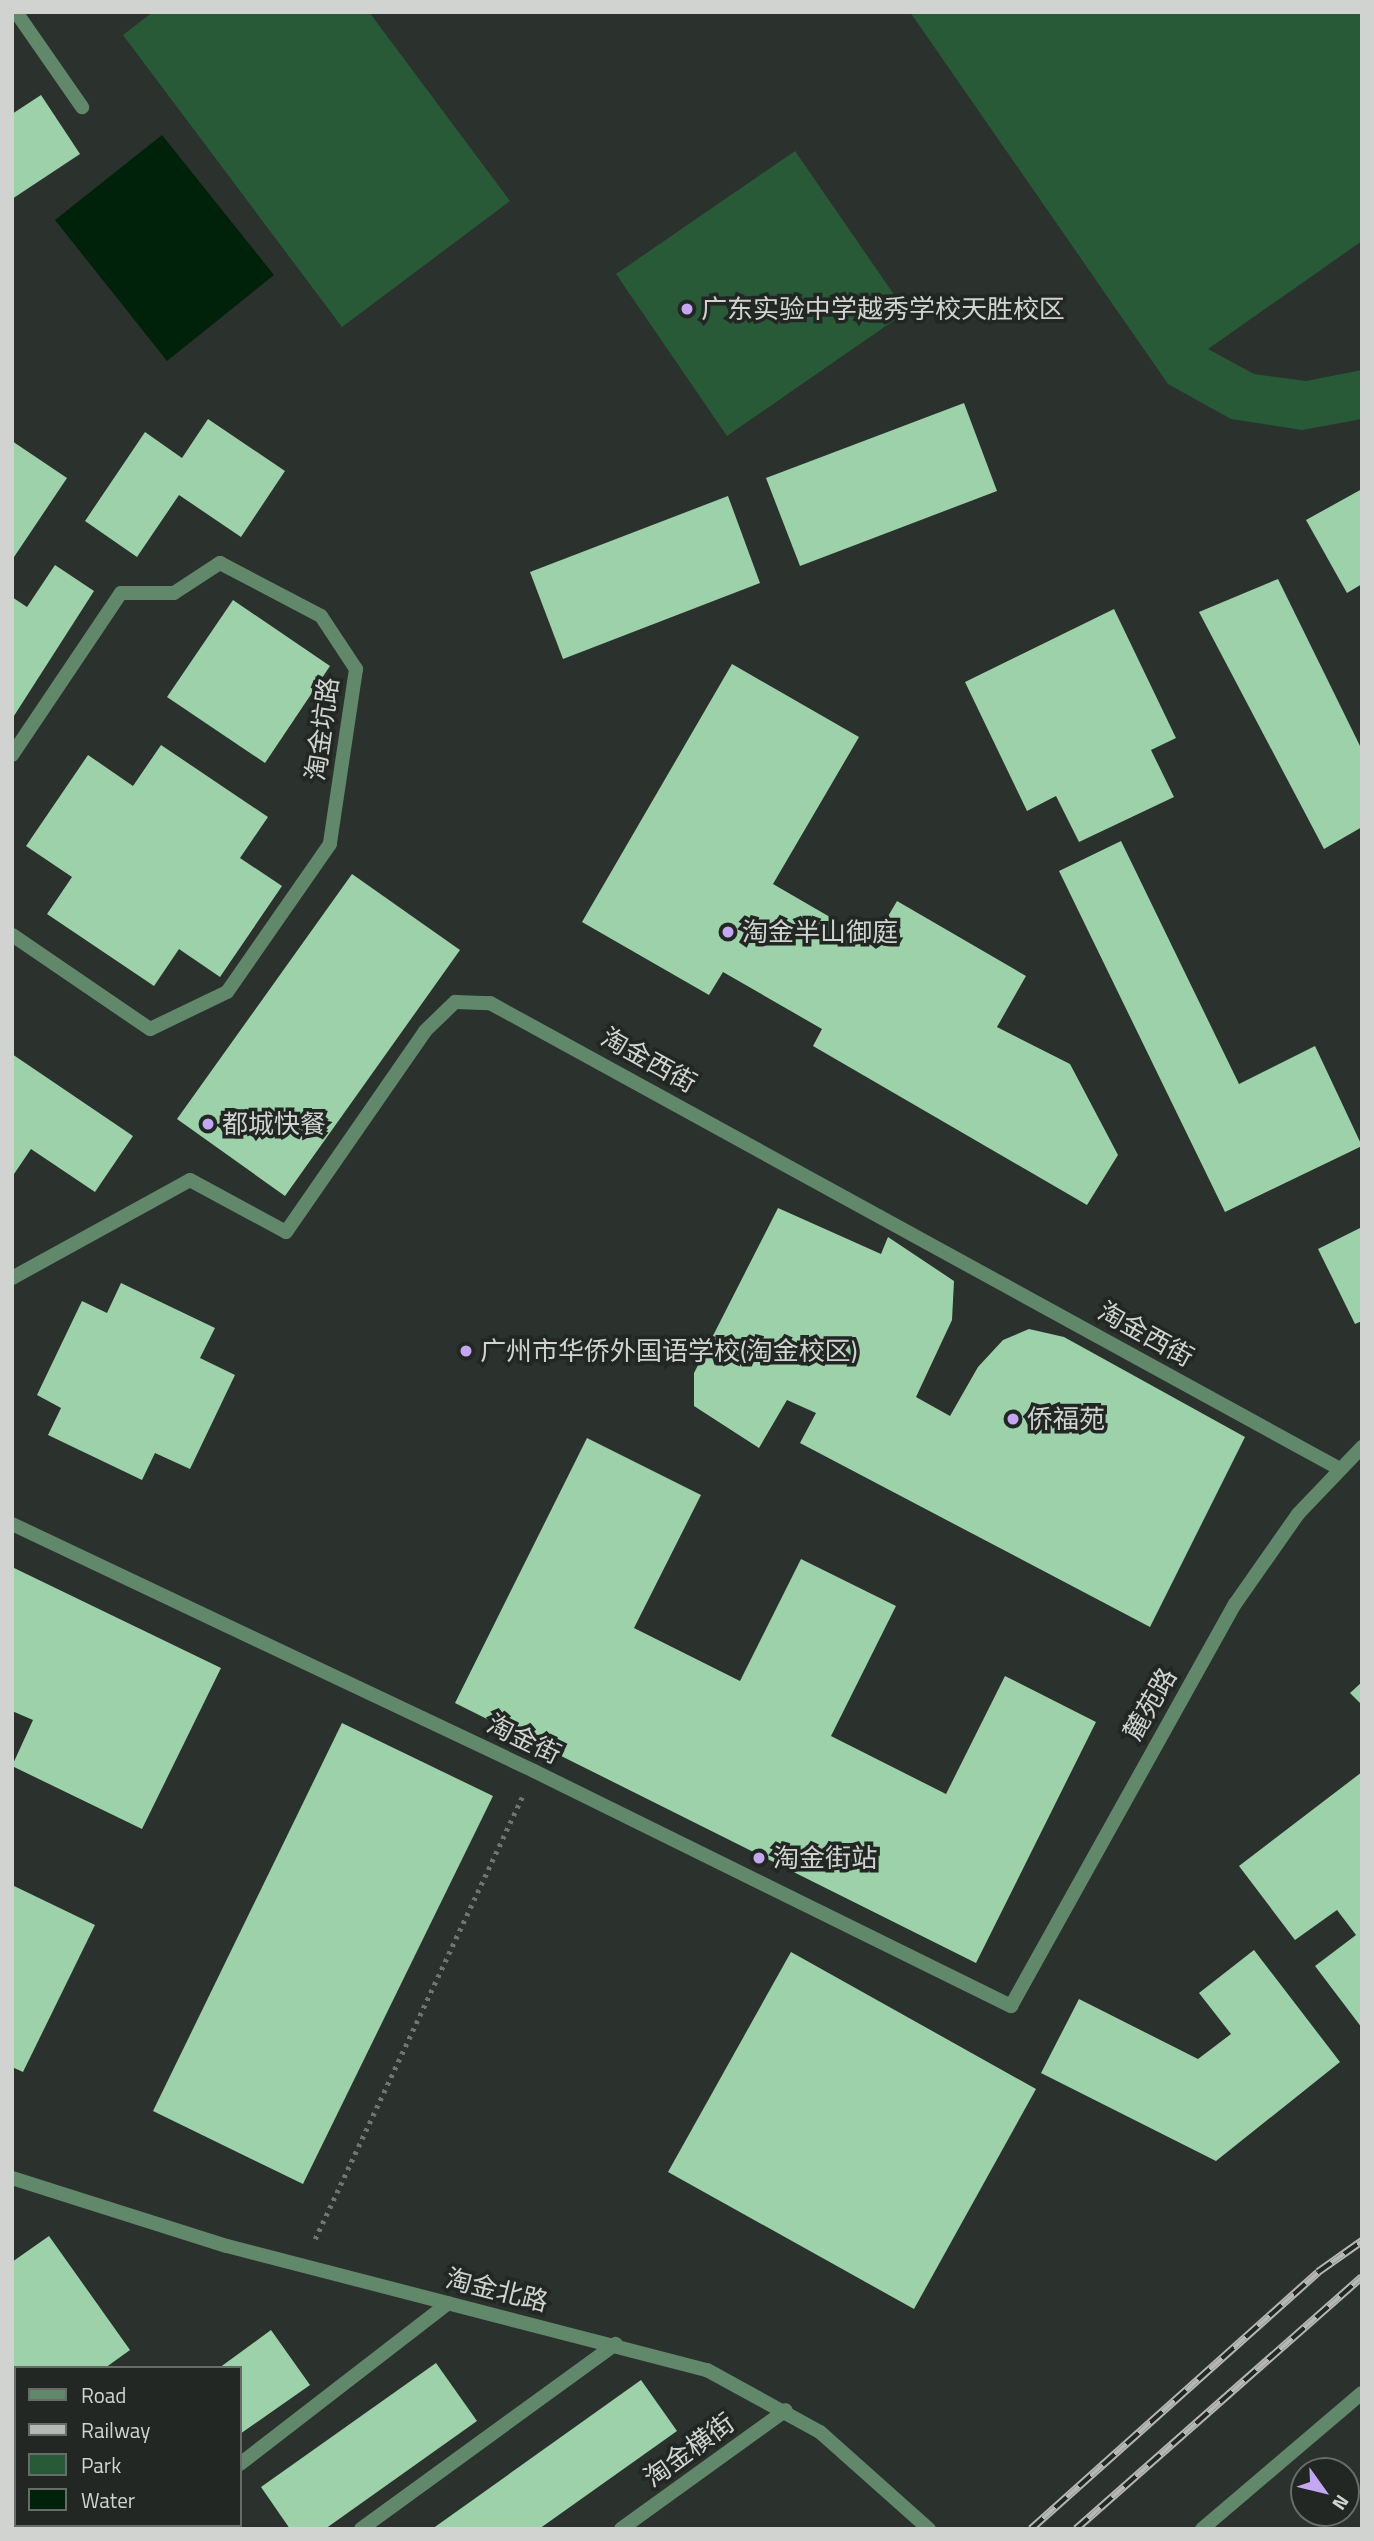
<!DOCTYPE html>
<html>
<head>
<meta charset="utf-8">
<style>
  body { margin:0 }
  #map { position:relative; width:1374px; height:2541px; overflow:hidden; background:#2b312c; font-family:"Titillium Web","Noto Sans SC",sans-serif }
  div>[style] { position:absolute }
  .green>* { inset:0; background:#295a38 }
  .water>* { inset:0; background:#00220a }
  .building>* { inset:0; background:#9cd1a9 }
  .path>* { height:4.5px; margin-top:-2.25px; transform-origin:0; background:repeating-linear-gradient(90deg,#717571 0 3.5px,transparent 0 8.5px) }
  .service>* { height:14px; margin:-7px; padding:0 7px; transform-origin:7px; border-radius:7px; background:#62886b }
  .minor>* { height:14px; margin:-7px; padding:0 7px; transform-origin:7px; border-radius:7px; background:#62886b }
  .tertiary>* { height:14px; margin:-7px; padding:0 7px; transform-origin:7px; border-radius:7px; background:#62886b }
  .rail>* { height:8px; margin-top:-4px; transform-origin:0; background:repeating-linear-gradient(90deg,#222723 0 16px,#b4b7b4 0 32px); box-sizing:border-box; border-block:2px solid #b4b7b4 }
  .dots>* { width:19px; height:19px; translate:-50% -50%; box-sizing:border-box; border:4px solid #222723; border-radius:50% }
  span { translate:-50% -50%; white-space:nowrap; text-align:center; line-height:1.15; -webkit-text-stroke:7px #222723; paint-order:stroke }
  .poi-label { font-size:26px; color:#d0d3d0 }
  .left { translate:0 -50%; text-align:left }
  .street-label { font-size:26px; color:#d0d3d0 }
  .frame { position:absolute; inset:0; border:14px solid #d0d3d0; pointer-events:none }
  .legend { position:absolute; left:14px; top:2366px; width:228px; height:161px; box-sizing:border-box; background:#222723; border:2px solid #686c68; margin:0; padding:9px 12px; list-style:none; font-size:21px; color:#d0d3d0 }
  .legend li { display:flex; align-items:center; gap:14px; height:35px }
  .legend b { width:35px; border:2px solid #686c68 }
  .north { position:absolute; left:1290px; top:2457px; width:70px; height:70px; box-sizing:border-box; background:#222723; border:2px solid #686c68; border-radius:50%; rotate:124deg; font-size:19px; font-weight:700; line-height:28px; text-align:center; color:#d0d3d0 }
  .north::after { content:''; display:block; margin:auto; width:24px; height:32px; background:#c4a7f1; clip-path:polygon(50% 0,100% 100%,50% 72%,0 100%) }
</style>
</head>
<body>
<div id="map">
  <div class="green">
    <i style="clip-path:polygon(153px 12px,369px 12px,510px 201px,342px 327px,123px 35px)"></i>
    <i style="clip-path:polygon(910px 12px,1362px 12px,1362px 241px,1208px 349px,1254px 374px,1306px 381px,1362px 370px,1362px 419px,1302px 430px,1231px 419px,1168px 384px)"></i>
    <i style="clip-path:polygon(795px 151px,906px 312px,727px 436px,616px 274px)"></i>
  </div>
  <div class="water">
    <i style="clip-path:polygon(162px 135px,274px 275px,167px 361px,55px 220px)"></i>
  </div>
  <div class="building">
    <i style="clip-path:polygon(41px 95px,80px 154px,12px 199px,12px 114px)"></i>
    <i style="clip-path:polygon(964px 403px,997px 491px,800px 566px,766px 478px)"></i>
    <i style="clip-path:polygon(208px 419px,285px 471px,241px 537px,179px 495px,137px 557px,85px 521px,145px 432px,182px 458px)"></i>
    <i style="clip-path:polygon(12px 441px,67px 478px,12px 560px)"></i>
    <i style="clip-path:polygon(1362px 489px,1362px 584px,1347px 593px,1306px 520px)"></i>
    <i style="clip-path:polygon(728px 496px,760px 583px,563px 659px,530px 572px)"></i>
    <i style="clip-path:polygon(55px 565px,94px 591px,12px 719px,12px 597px,27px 607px)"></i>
    <i style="clip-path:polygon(1278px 579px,1362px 750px,1362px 827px,1324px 849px,1199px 612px)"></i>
    <i style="clip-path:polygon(233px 600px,330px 666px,265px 763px,167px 697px)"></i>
    <i style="clip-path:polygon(1114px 609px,1176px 738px,1151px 750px,1174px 797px,1079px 842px,1056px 796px,1027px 811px,965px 682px)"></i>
    <i style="clip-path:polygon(732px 664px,859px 737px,773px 884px,873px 942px,897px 901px,1026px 976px,997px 1027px,1070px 1064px,1118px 1155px,1087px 1205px,813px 1046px,822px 1029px,723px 972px,709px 995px,582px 922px)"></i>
    <i style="clip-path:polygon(161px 745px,268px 817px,240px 858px,282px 886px,220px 977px,179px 949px,154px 986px,47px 914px,72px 877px,26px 846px,88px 755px,133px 786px)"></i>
    <i style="clip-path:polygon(1121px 841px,1239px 1084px,1315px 1046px,1362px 1146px,1225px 1212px,1059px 871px)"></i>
    <i style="clip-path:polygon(352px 874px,460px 950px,285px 1196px,177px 1119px)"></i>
    <i style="clip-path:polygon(12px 1054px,133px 1136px,95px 1192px,31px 1149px,12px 1177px)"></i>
    <i style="clip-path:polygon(778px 1208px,881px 1254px,888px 1237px,954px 1281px,952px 1320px,916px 1397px,950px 1416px,978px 1367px,1003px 1340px,1029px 1329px,1064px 1337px,1245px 1437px,1150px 1627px,800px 1443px,816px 1413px,787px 1400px,759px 1448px,694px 1406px,694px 1373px)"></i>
    <i style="clip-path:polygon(1362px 1227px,1362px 1321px,1355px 1324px,1318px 1249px)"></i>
    <i style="clip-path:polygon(121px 1283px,215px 1328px,200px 1358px,235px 1375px,190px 1469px,155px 1453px,142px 1480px,48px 1435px,61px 1408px,37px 1395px,82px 1301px,107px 1313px)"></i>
    <i style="clip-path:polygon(587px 1438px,701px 1495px,634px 1628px,740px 1681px,801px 1559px,896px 1606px,831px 1736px,946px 1794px,1005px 1676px,1096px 1722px,976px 1963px,455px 1703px)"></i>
    <i style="clip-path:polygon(12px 1567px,221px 1668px,142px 1829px,12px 1766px,33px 1720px,12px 1711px)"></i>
    <i style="clip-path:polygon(1362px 1682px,1362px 1705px,1350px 1693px)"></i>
    <i style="clip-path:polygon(342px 1723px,493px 1796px,303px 2184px,153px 2111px)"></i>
    <i style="clip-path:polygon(1362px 1772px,1362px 2028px,1315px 1966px,1356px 1935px,1337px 1910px,1295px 1940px,1239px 1866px)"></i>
    <i style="clip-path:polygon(12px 1885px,95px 1925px,23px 2072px,12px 2067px)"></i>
    <i style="clip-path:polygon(1254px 1950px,1340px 2062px,1216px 2161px,1041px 2073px,1079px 1999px,1198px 2059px,1231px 2034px,1199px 1993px)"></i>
    <i style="clip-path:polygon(791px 1952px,1036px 2089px,914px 2309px,668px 2172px)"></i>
    <i style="clip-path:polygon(49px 2236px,130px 2350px,105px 2368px,16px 2368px,12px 2434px,12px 2262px)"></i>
    <i style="clip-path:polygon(271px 2330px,310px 2385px,240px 2434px,240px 2368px,219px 2368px)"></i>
    <i style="clip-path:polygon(436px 2363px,477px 2421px,325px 2529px,290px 2529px,261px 2487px)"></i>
    <i style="clip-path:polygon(641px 2380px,677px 2431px,539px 2529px,432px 2529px)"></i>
    <i style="clip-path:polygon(16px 2498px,16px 2525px,199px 2529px,12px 2529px)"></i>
  </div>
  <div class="path">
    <i style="left:315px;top:2239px;width:488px;rotate:-64.9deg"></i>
  </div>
  <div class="service">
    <i style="left:16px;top:12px;width:116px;rotate:55.2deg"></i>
    <i style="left:240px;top:2464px;width:263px;rotate:-37.7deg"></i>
    <i style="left:225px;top:2529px;width:4px;rotate:-76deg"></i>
    <i style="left:361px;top:2529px;width:315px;rotate:-36deg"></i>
    <i style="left:1202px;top:2529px;width:210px;rotate:-40.4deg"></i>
  </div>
  <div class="minor">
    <i style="left:12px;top:755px;width:195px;rotate:-56.1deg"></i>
    <i style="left:121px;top:593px;width:53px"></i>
    <i style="left:174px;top:593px;width:55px;rotate:-33.1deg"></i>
    <i style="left:220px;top:563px;width:114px;rotate:27.7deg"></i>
    <i style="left:321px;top:616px;width:64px;rotate:56.6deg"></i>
    <i style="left:356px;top:669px;width:177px;rotate:98.5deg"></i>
    <i style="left:330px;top:844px;width:180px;rotate:124.8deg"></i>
    <i style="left:227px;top:992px;width:85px;rotate:154.3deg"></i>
    <i style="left:150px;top:1029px;width:167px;rotate:-145.7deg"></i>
    <i style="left:12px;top:1278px;width:203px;rotate:-28.8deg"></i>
    <i style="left:190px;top:1180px;width:109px;rotate:28.4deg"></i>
    <i style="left:286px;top:1232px;width:244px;rotate:-55.3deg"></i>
    <i style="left:425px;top:1031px;width:42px;rotate:-44deg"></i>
    <i style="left:455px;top:1002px;width:35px;rotate:2deg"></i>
    <i style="left:490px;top:1003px;width:967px;rotate:28.74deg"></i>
    <i style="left:12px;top:1524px;width:577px;rotate:25.32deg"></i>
    <i style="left:534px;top:1771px;width:532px;rotate:26.23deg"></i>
    <i style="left:1011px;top:2006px;width:460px;rotate:-60.9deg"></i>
    <i style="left:1235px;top:1604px;width:110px;rotate:-55deg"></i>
    <i style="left:1298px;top:1514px;width:93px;rotate:-46.3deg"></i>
    <i style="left:621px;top:2529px;width:203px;rotate:-35.8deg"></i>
  </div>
  <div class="tertiary">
    <i style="left:12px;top:2178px;width:225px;rotate:17.6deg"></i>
    <i style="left:227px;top:2246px;width:496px;rotate:14.5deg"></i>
    <i style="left:707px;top:2370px;width:129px;rotate:28.8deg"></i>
    <i style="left:820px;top:2432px;width:146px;rotate:41.7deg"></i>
  </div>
  <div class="rail">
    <i style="left:1031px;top:2529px;width:385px;rotate:-41.8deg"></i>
    <i style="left:1318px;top:2272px;width:54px;rotate:-35.2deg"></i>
    <i style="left:1076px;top:2529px;width:381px;rotate:-41.4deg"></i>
  </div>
  <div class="dots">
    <i style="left:687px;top:309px;background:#c4a7f1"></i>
    <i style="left:728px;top:932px;background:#c4a7f1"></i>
    <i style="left:208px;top:1124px;background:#c4a7f1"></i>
    <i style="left:466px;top:1351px;background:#c4a7f1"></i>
    <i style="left:1013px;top:1419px;background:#c4a7f1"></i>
    <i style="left:759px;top:1858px;background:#c4a7f1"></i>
  </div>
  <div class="poi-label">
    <span class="left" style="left:701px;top:309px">广东实验中学越秀学校天胜校区</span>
    <span class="left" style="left:742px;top:932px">淘金半山御庭</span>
    <span class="left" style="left:222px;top:1124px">都城快餐</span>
    <span class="left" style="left:480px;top:1351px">广州市华侨外国语学校(淘金校区)</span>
    <span class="left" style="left:1027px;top:1419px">侨福苑</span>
    <span class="left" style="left:773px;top:1858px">淘金街站</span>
  </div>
  <div class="street-label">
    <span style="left:322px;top:729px;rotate:-82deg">淘金坑路</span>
    <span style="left:649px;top:1060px;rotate:29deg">淘金西街</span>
    <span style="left:1146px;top:1334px;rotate:29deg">淘金西街</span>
    <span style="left:1150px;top:1704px;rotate:-60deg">麓苑路</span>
    <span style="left:524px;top:1739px;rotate:26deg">淘金街</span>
    <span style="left:497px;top:2290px;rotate:14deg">淘金北路</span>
    <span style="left:689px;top:2450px;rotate:-36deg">淘金横街</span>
  </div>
  <div class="frame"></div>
  <ul class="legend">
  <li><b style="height:9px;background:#62886b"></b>Road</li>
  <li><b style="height:9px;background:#b4b7b4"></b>Railway</li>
  <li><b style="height:19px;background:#295a38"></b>Park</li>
  <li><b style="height:19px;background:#00220a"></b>Water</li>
  </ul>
  <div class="north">N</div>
</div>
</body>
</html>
